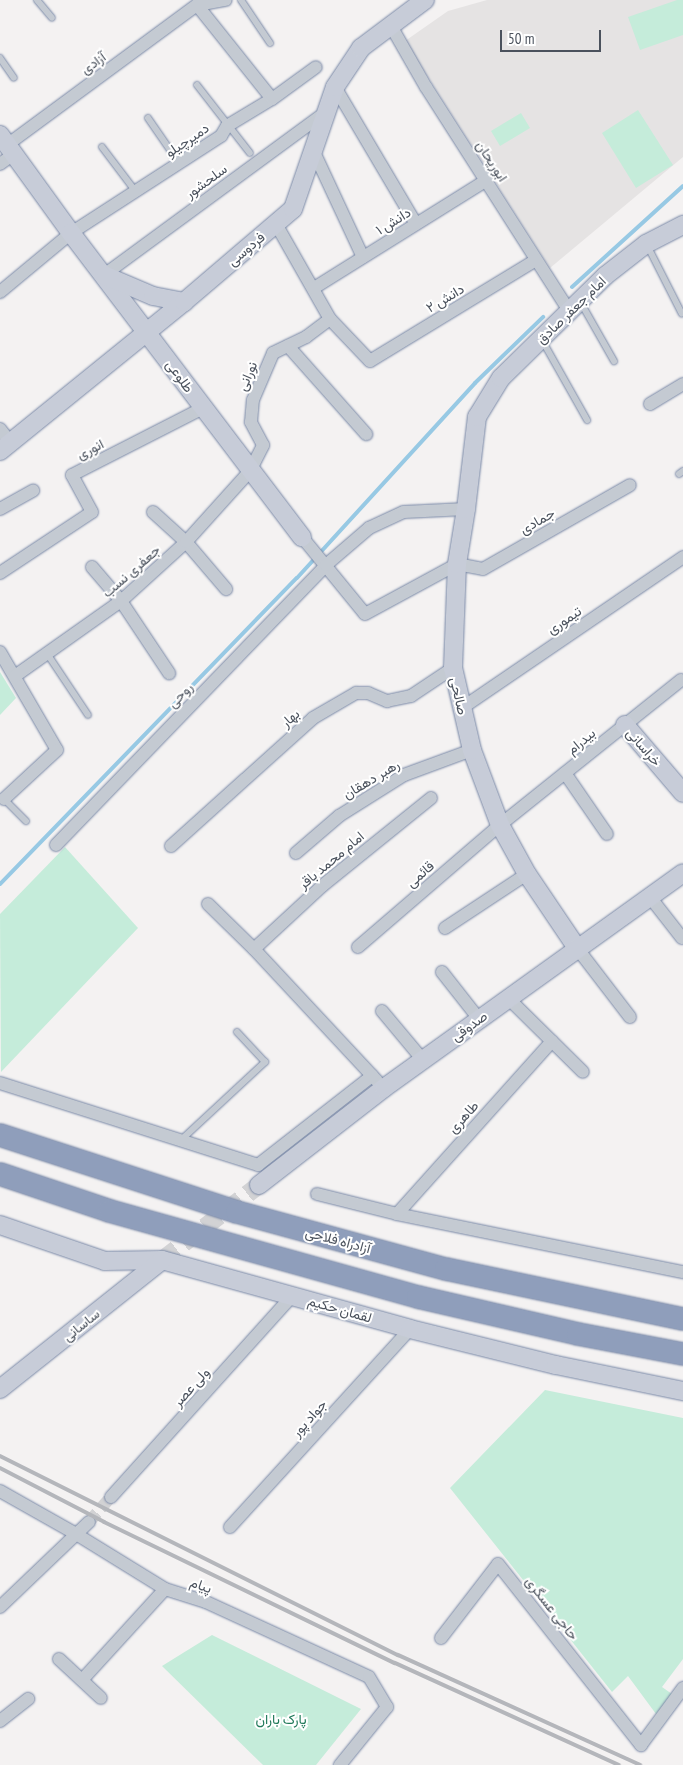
<!DOCTYPE html>
<html>
<head>
<meta charset="utf-8">
<style>
  body { margin:0 }
  #map { position:relative; width:683px; height:1765px; overflow:hidden; background:#f4f2f2; font-family:"PT Sans Narrow",Vazirmatn,sans-serif }
  div>[style] { position:absolute }
  .education>* { inset:0; background:#e5e3e3 }
  .green>* { inset:0; background:#c5ecda }
  .stream>* { height:4px; margin:-2px; padding:0 2px; transform-origin:2px; border-radius:2px; background:#97c9e4 }
  .street-tunnel>* { height:12px; margin-top:-6px; transform-origin:0; background:repeating-linear-gradient(90deg,#d2d2d4 0 12px,transparent 0 18px) }
  .secondary-tunnel>* { height:18px; margin-top:-9px; transform-origin:0; background:repeating-linear-gradient(90deg,#d2d2d4 0 18px,transparent 0 27px) }
  .roads { filter:drop-shadow(0 0 1px #7a89a7) drop-shadow(0 0 1px #7a89a7) }
  .lane>* { height:6px; margin:-3px; padding:0 3px; transform-origin:3px; border-radius:3px; background:#c4cad2 }
  .street>* { height:12px; margin:-6px; padding:0 6px; transform-origin:6px; border-radius:6px; background:#c4cad2 }
  .secondary>* { height:18px; margin:-9px; padding:0 9px; transform-origin:9px; border-radius:9px; background:#c7ccd8 }
  .highway>* { height:22px; margin:-11px; padding:0 11px; transform-origin:11px; border-radius:11px; background:#8f9ebb }
  .rail>* { height:4px; margin:-2px; padding:0 2px; transform-origin:2px; border-radius:2px; background:#b4b6bb }
  span { translate:-50% -50%; white-space:nowrap; text-align:center; line-height:1.15; -webkit-text-stroke:4px #fff; paint-order:stroke }
  .street-label { font-size:14px; color:#4b525d }
  .park-label { font-size:14px; color:#21795a }
  .scale { position:absolute; left:500px; top:30px; width:101px; height:22px; box-sizing:border-box; border:2px solid #4b525d; border-top:0; padding-left:6px; font-size:15px; line-height:18px; white-space:nowrap; color:#4b525d; -webkit-text-stroke:4px #fff; paint-order:stroke }
</style>
</head>
<body>
<div id="map">
  <div class="education">
    <i style="clip-path:polygon(487px 0,683px 0,683px 157px,550px 268px,405px 41px,448px 11px)"></i>
  </div>
  <div class="green">
    <i style="clip-path:polygon(677px 0,683px 0,683px 35px,640px 50px,628px 17px)"></i>
    <i style="clip-path:polygon(638px 110px,673px 165px,636px 188px,602px 133px)"></i>
    <i style="clip-path:polygon(521px 113px,530px 128px,500px 146px,491px 131px)"></i>
    <i style="clip-path:polygon(0 672px,16px 698px,0 715px)"></i>
    <i style="clip-path:polygon(65px 847px,138px 928px,1px 1072px,0 914px)"></i>
    <i style="clip-path:polygon(545px 1390px,683px 1418px,683px 1659px,662px 1687px,672px 1694px,656px 1714px,628px 1676px,612px 1692px,450px 1488px)"></i>
    <i style="clip-path:polygon(212px 1635px,361px 1709px,316px 1765px,263px 1765px,162px 1666px)"></i>
  </div>
  <div class="stream">
    <i style="left:572px;top:287px;width:150px;rotate:-42.3deg"></i>
    <i style="left:0;top:884px;width:426px;rotate:-45.9deg"></i>
    <i style="left:297px;top:578px;width:264px;rotate:-47.6deg"></i>
    <i style="left:475px;top:383px;width:95px;rotate:-44.1deg"></i>
  </div>
  <div class="street-tunnel">
    <i style="left:89px;top:1522px;width:33px;rotate:-49deg"></i>
  </div>
  <div class="secondary-tunnel">
    <i style="left:162px;top:1260px;width:123px;rotate:-37.7deg"></i>
  </div>
  <div class="roads">
    <div class="lane">
      <i style="left:37px;top:0;width:23px;rotate:50deg"></i>
      <i style="left:241px;top:0;width:52px;rotate:56deg"></i>
      <i style="left:0;top:58px;width:24px;rotate:55deg"></i>
      <i style="left:197px;top:85px;width:86px;rotate:52.1deg"></i>
      <i style="left:148px;top:118px;width:55px;rotate:55.4deg"></i>
      <i style="left:102px;top:147px;width:56px;rotate:52.9deg"></i>
      <i style="left:647px;top:245px;width:77px;rotate:63.1deg"></i>
      <i style="left:581px;top:303px;width:67px;rotate:60.4deg"></i>
      <i style="left:542px;top:340px;width:92px;rotate:60.6deg"></i>
      <i style="left:679px;top:474px;width:5px;rotate:-37deg"></i>
      <i style="left:48px;top:655px;width:72px;rotate:56.3deg"></i>
      <i style="left:2px;top:797px;width:34px;rotate:45deg"></i>
      <i style="left:181px;top:1140px;width:115px;rotate:-42.9deg"></i>
      <i style="left:265px;top:1062px;width:41px;rotate:-133deg"></i>
    </div>
    <div class="street">
      <i style="left:197px;top:5px;width:120px;rotate:51.4deg"></i>
      <i style="left:391px;top:26px;width:70px;rotate:60.2deg"></i>
      <i style="left:426px;top:87px;width:267px;rotate:57.4deg"></i>
      <i style="left:335px;top:87px;width:159px;rotate:59.4deg"></i>
      <i style="left:7px;top:145px;width:236px;rotate:-36.4deg"></i>
      <i style="left:197px;top:5px;width:29px;rotate:-10deg"></i>
      <i style="left:313px;top:150px;width:118px;rotate:65deg"></i>
      <i style="left:0;top:164px;width:17px;rotate:-36deg"></i>
      <i style="left:276px;top:224px;width:109px;rotate:60.4deg"></i>
      <i style="left:330px;top:319px;width:58px;rotate:46.4deg"></i>
      <i style="left:370px;top:361px;width:194px;rotate:-31.3deg"></i>
      <i style="left:104px;top:275px;width:277px;rotate:-36.3deg"></i>
      <i style="left:314px;top:288px;width:204px;rotate:-32deg"></i>
      <i style="left:0;top:292px;width:92px;rotate:-39.7deg"></i>
      <i style="left:71px;top:233px;width:179px;rotate:-32.9deg"></i>
      <i style="left:221px;top:136px;width:12px;rotate:-59deg"></i>
      <i style="left:227px;top:126px;width:52px;rotate:-31deg"></i>
      <i style="left:272px;top:99px;width:54px;rotate:-36deg"></i>
      <i style="left:288px;top:346px;width:118px;rotate:48.4deg"></i>
      <i style="left:650px;top:404px;width:39px;rotate:-31deg"></i>
      <i style="left:0;top:429px;width:16px;rotate:52deg"></i>
      <i style="left:0;top:509px;width:38px;rotate:-29deg"></i>
      <i style="left:153px;top:512px;width:45px;rotate:42.3deg"></i>
      <i style="left:186px;top:542px;width:62px;rotate:49.6deg"></i>
      <i style="left:302px;top:537px;width:99px;rotate:50.7deg"></i>
      <i style="left:365px;top:614px;width:105px;rotate:-28.5deg"></i>
      <i style="left:457px;top:564px;width:26px;rotate:11deg"></i>
      <i style="left:483px;top:569px;width:169px;rotate:-29.7deg"></i>
      <i style="left:92px;top:567px;width:45px;rotate:49.5deg"></i>
      <i style="left:121px;top:601px;width:87px;rotate:56.3deg"></i>
      <i style="left:0;top:573px;width:110px;rotate:-33.5deg"></i>
      <i style="left:92px;top:512px;width:42px;rotate:-118.4deg"></i>
      <i style="left:72px;top:475px;width:147px;rotate:-27.1deg"></i>
      <i style="left:0;top:652px;width:113px;rotate:59.8deg"></i>
      <i style="left:57px;top:750px;width:72px;rotate:137.2deg"></i>
      <i style="left:15px;top:676px;width:130px;rotate:-35.3deg"></i>
      <i style="left:121px;top:601px;width:88px;rotate:-42.2deg"></i>
      <i style="left:186px;top:542px;width:96px;rotate:-48deg"></i>
      <i style="left:250px;top:471px;width:29px;rotate:-63deg"></i>
      <i style="left:263px;top:445px;width:26px;rotate:-118deg"></i>
      <i style="left:251px;top:422px;width:22px;rotate:-85deg"></i>
      <i style="left:253px;top:400px;width:51px;rotate:-66.9deg"></i>
      <i style="left:273px;top:353px;width:37px;rotate:-26deg"></i>
      <i style="left:306px;top:337px;width:30px;rotate:-37deg"></i>
      <i style="left:462px;top:708px;width:268px;rotate:-34.3deg"></i>
      <i style="left:565px;top:773px;width:74px;rotate:55.5deg"></i>
      <i style="left:56px;top:845px;width:389px;rotate:-46deg"></i>
      <i style="left:326px;top:565px;width:57px;rotate:-40.7deg"></i>
      <i style="left:369px;top:528px;width:38px;rotate:-25deg"></i>
      <i style="left:404px;top:512px;width:62px;rotate:-2.8deg"></i>
      <i style="left:171px;top:846px;width:191px;rotate:-42deg"></i>
      <i style="left:313px;top:718px;width:50px;rotate:-30.2deg"></i>
      <i style="left:356px;top:693px;width:12px"></i>
      <i style="left:368px;top:693px;width:21px;rotate:23deg"></i>
      <i style="left:387px;top:701px;width:25px;rotate:-12deg"></i>
      <i style="left:411px;top:696px;width:50px;rotate:-33.7deg"></i>
      <i style="left:296px;top:853px;width:57px;rotate:-40.7deg"></i>
      <i style="left:339px;top:816px;width:77px;rotate:-32.2deg"></i>
      <i style="left:404px;top:775px;width:72px;rotate:-20.2deg"></i>
      <i style="left:650px;top:897px;width:52px;rotate:52deg"></i>
      <i style="left:208px;top:904px;width:64px;rotate:44.4deg"></i>
      <i style="left:254px;top:949px;width:180px;rotate:47deg"></i>
      <i style="left:445px;top:928px;width:98px;rotate:-33.4deg"></i>
      <i style="left:358px;top:947px;width:187px;rotate:-40.7deg"></i>
      <i style="left:500px;top:825px;width:232px;rotate:-38.7deg"></i>
      <i style="left:577px;top:948px;width:87px;rotate:52.5deg"></i>
      <i style="left:254px;top:949px;width:93px;rotate:-42.8deg"></i>
      <i style="left:322px;top:886px;width:140px;rotate:-38.9deg"></i>
      <i style="left:442px;top:972px;width:60px;rotate:51.8deg"></i>
      <i style="left:508px;top:998px;width:105px;rotate:44.6deg"></i>
      <i style="left:382px;top:1011px;width:64px;rotate:50.1deg"></i>
      <i style="left:0;top:1083px;width:271px;rotate:17.6deg"></i>
      <i style="left:258px;top:1165px;width:145px;rotate:-38deg"></i>
      <i style="left:317px;top:1194px;width:82px;rotate:14deg"></i>
      <i style="left:397px;top:1214px;width:292px;rotate:11.5deg"></i>
      <i style="left:397px;top:1214px;width:232px;rotate:-48.1deg"></i>
      <i style="left:0;top:1491px;width:87px;rotate:29.5deg"></i>
      <i style="left:76px;top:1534px;width:105px;rotate:31.7deg"></i>
      <i style="left:165px;top:1589px;width:43px;rotate:17.6deg"></i>
      <i style="left:206px;top:1602px;width:179px;rotate:24.7deg"></i>
      <i style="left:369px;top:1677px;width:35px;rotate:59deg"></i>
      <i style="left:387px;top:1707px;width:75px;rotate:129deg"></i>
      <i style="left:111px;top:1497px;width:272px;rotate:-48deg"></i>
      <i style="left:230px;top:1527px;width:268px;rotate:-47.7deg"></i>
      <i style="left:0;top:1607px;width:123px;rotate:-43.7deg"></i>
      <i style="left:441px;top:1638px;width:93px;rotate:-52.4deg"></i>
      <i style="left:498px;top:1564px;width:231px;rotate:51.7deg"></i>
      <i style="left:641px;top:1745px;width:71px;rotate:-53.6deg"></i>
      <i style="left:59px;top:1659px;width:57px;rotate:42.9deg"></i>
      <i style="left:82px;top:1680px;width:123px;rotate:-47.6deg"></i>
      <i style="left:0;top:1721px;width:36px;rotate:-38deg"></i>
    </div>
    <div class="secondary">
      <i style="left:0;top:135px;width:121px;rotate:54.1deg"></i>
      <i style="left:71px;top:233px;width:382px;rotate:52.8deg"></i>
      <i style="left:106px;top:276px;width:51px;rotate:23.1deg"></i>
      <i style="left:153px;top:296px;width:32px;rotate:11deg"></i>
      <i style="left:0;top:451px;width:237px;rotate:-39deg"></i>
      <i style="left:184px;top:302px;width:143px;rotate:-40.5deg"></i>
      <i style="left:293px;top:209px;width:129px;rotate:-71deg"></i>
      <i style="left:335px;top:87px;width:47px;rotate:-56.3deg"></i>
      <i style="left:361px;top:48px;width:80px;rotate:-36.9deg"></i>
      <i style="left:625px;top:725px;width:89px;rotate:49.5deg"></i>
      <i style="left:577px;top:948px;width:89px;rotate:-124deg"></i>
      <i style="left:527px;top:874px;width:56px;rotate:-118.9deg"></i>
      <i style="left:500px;top:825px;width:80px;rotate:-110.5deg"></i>
      <i style="left:472px;top:750px;width:84px;rotate:-103deg"></i>
      <i style="left:453px;top:668px;width:104px;rotate:-87.8deg"></i>
      <i style="left:457px;top:564px;width:56px;rotate:-80.7deg"></i>
      <i style="left:466px;top:509px;width:93px;rotate:-83.2deg"></i>
      <i style="left:477px;top:417px;width:46px;rotate:-58.4deg"></i>
      <i style="left:501px;top:378px;width:146px;rotate:-44.4deg"></i>
      <i style="left:605px;top:276px;width:52px;rotate:-38deg"></i>
      <i style="left:646px;top:244px;width:42px;rotate:-27.2deg"></i>
      <i style="left:259px;top:1185px;width:158px;rotate:-37.8deg"></i>
      <i style="left:384px;top:1088px;width:368px;rotate:-35.7deg"></i>
      <i style="left:0;top:1225px;width:111px;rotate:18.9deg"></i>
      <i style="left:105px;top:1261px;width:57px;rotate:-1deg"></i>
      <i style="left:162px;top:1260px;width:257px;rotate:15.5deg"></i>
      <i style="left:410px;top:1329px;width:150px;rotate:13.9deg"></i>
      <i style="left:556px;top:1365px;width:130px;rotate:11.6deg"></i>
      <i style="left:0;top:1389px;width:207px;rotate:-38.5deg"></i>
    </div>
    <div class="highway">
      <i style="left:0;top:1135px;width:249px;rotate:18deg"></i>
      <i style="left:237px;top:1212px;width:217px;rotate:15.3deg"></i>
      <i style="left:446px;top:1269px;width:242px;rotate:11.9deg"></i>
      <i style="left:0;top:1174px;width:116px;rotate:18.6deg"></i>
      <i style="left:110px;top:1211px;width:320px;rotate:15.6deg"></i>
      <i style="left:418px;top:1297px;width:164px;rotate:13deg"></i>
      <i style="left:578px;top:1334px;width:107px;rotate:10.8deg"></i>
    </div>
  </div>
  <div class="rail">
    <i style="left:0;top:1456px;width:445px;rotate:26.6deg"></i>
    <i style="left:398px;top:1655px;width:266px;rotate:24.4deg"></i>
    <i style="left:0;top:1468px;width:117px;rotate:27.4deg"></i>
    <i style="left:104px;top:1522px;width:323px;rotate:25.9deg"></i>
    <i style="left:395px;top:1663px;width:246px;rotate:24.5deg"></i>
  </div>
  <div class="street-label">
    <span style="left:93px;top:63px;rotate:-36deg">آزادی</span>
    <span style="left:187px;top:140px;rotate:-34deg">دمیرچیلو</span>
    <span style="left:492px;top:161px;rotate:57deg">ابوریحان</span>
    <span style="left:206px;top:181px;rotate:-36deg">سلحشور</span>
    <span style="left:393px;top:221px;rotate:-32deg">دانش ۱</span>
    <span style="left:246px;top:249px;rotate:-40deg">فردوسی</span>
    <span style="left:445px;top:298px;rotate:-31deg">دانش ۲</span>
    <span style="left:571px;top:310px;rotate:-44deg">امام جعفر صادق</span>
    <span style="left:180px;top:376px;rotate:54deg">طلوعی</span>
    <span style="left:247px;top:376px;rotate:-67deg">نورانی</span>
    <span style="left:90px;top:449px;rotate:-27deg">انوری</span>
    <span style="left:537px;top:521px;rotate:-30deg">جمادی</span>
    <span style="left:131px;top:571px;rotate:-41deg">جعفری نسب</span>
    <span style="left:564px;top:620px;rotate:-34deg">تیموری</span>
    <span style="left:180px;top:695px;rotate:-46deg">روحی</span>
    <span style="left:459px;top:696px;rotate:77deg">صالحی</span>
    <span style="left:290px;top:718px;rotate:-42deg">بهار</span>
    <span style="left:581px;top:741px;rotate:-39deg">بیدرام</span>
    <span style="left:644px;top:747px;rotate:49deg">خراسانی</span>
    <span style="left:371px;top:779px;rotate:-31deg">رهبر دهقان</span>
    <span style="left:331px;top:860px;rotate:-40deg">امام محمد باقر</span>
    <span style="left:420px;top:874px;rotate:-41deg">قائمی</span>
    <span style="left:469px;top:1026px;rotate:-36deg">صدوقی</span>
    <span style="left:463px;top:1117px;rotate:-48deg">طاهری</span>
    <span style="left:338px;top:1240px;rotate:15deg">آزادراه فلاحی</span>
    <span style="left:340px;top:1309px;rotate:16deg">لقمان حکیم</span>
    <span style="left:81px;top:1325px;rotate:-39deg">ساسانی</span>
    <span style="left:191px;top:1387px;rotate:-48deg">ولی عصر</span>
    <span style="left:309px;top:1418px;rotate:-48deg">جواد پور</span>
    <span style="left:201px;top:1585px;rotate:19deg">پیام</span>
    <span style="left:552px;top:1608px;rotate:52deg">حاجی عسگری</span>
  </div>
  <div class="park-label">
    <span style="left:281px;top:1719px">پارک باران</span>
  </div>
  <div class="scale">50 m</div>
</div>
</body>
</html>
